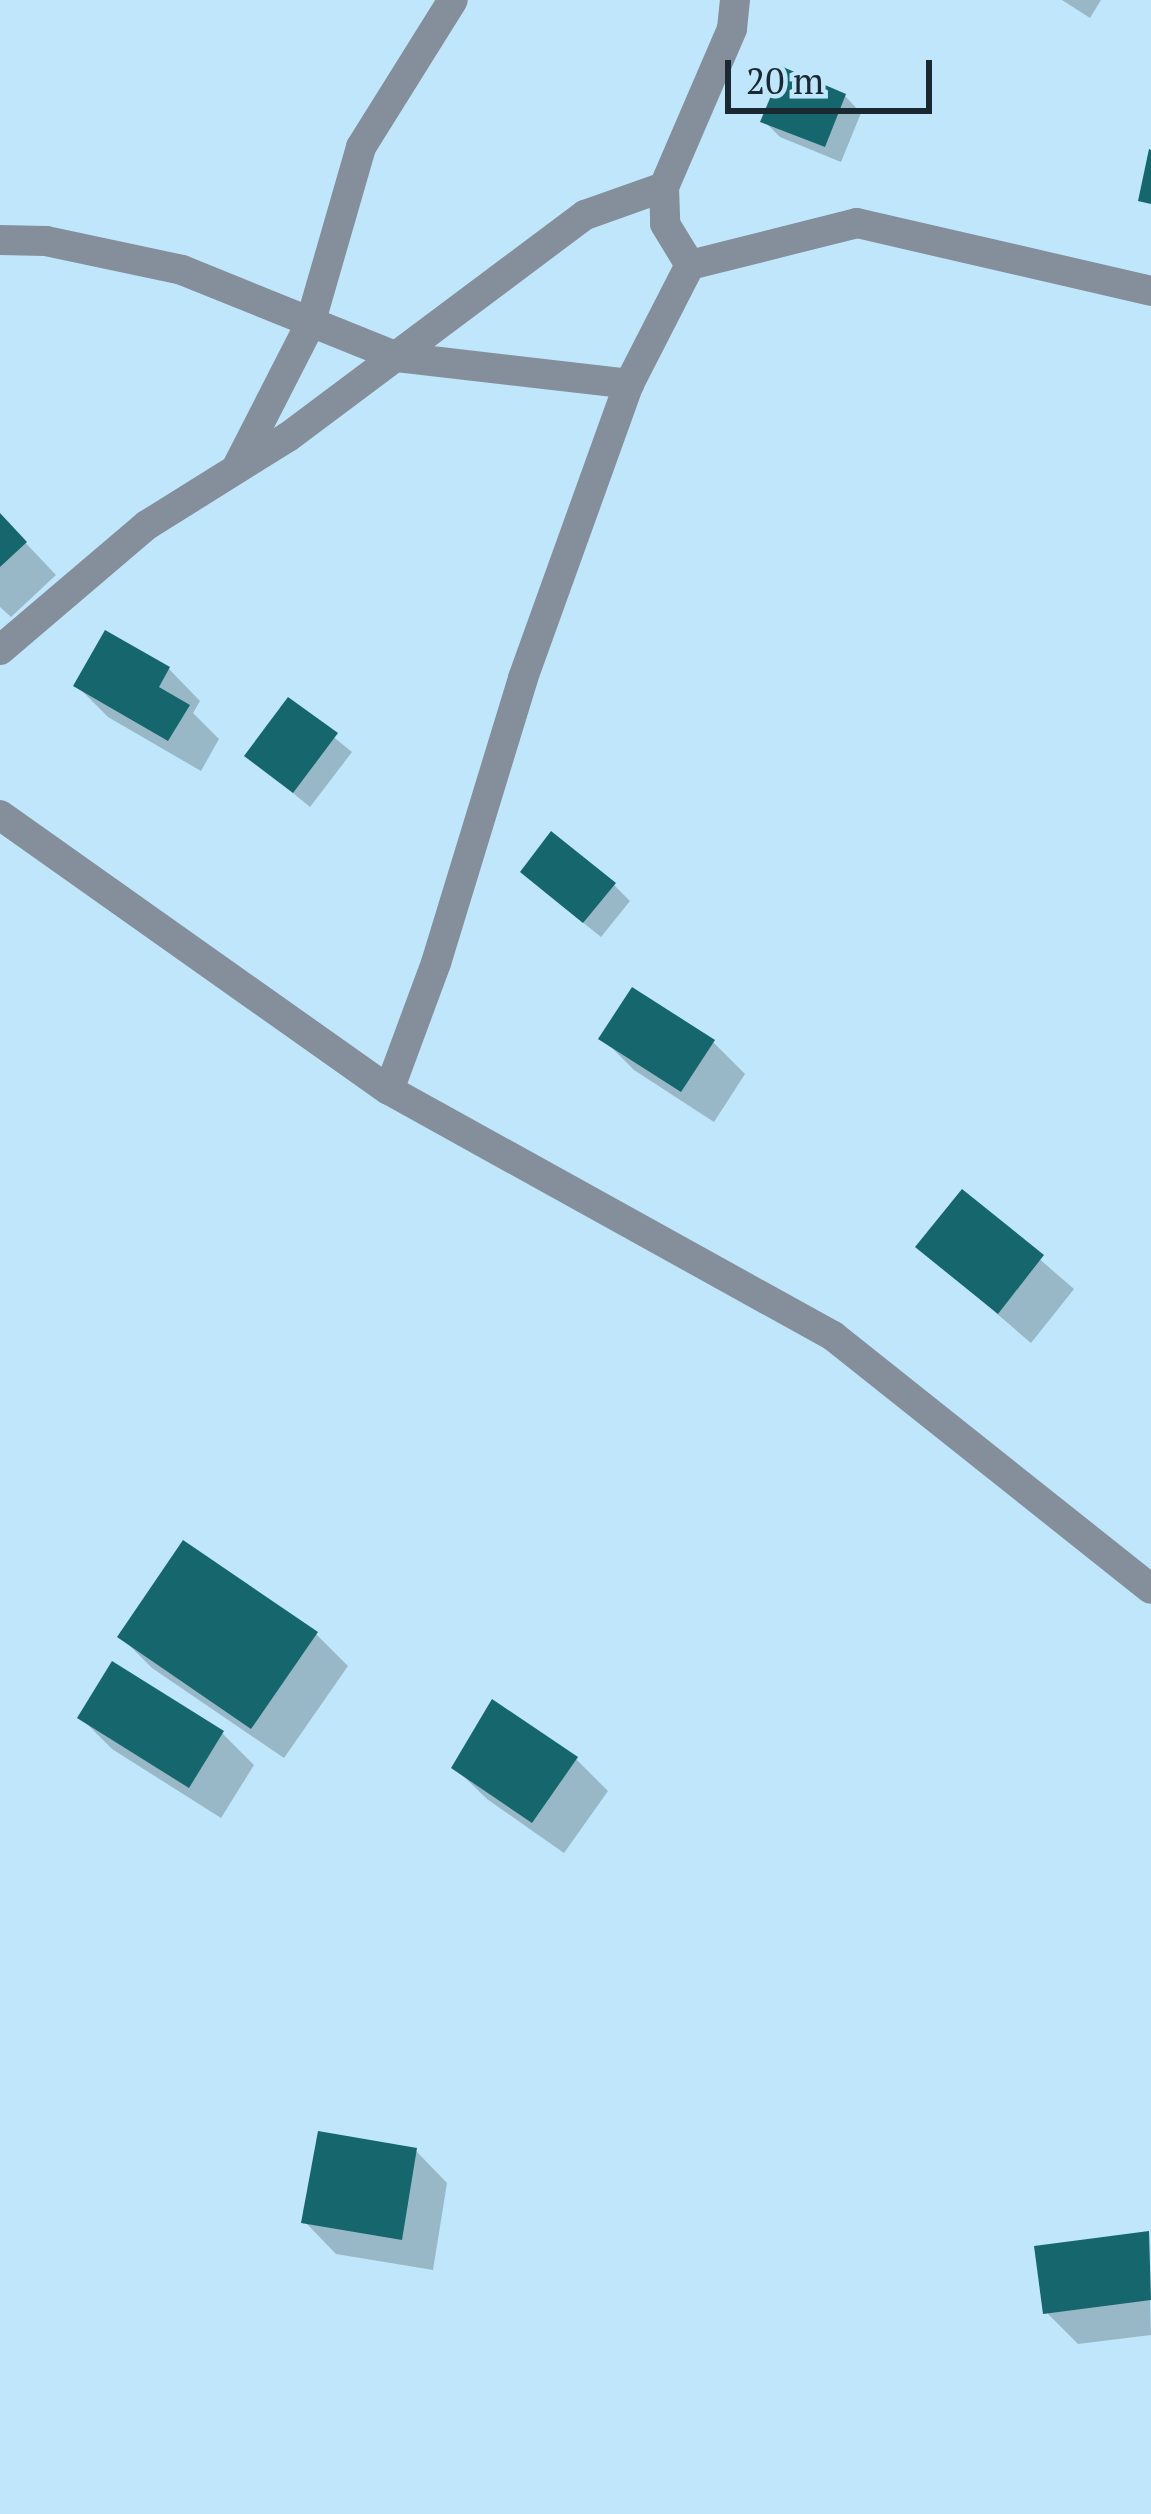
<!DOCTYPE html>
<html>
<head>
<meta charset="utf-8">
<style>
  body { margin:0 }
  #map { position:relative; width:1151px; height:2514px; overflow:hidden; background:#bfe6fa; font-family:"PT Serif",serif }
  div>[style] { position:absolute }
  .shadow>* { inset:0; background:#0003 }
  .building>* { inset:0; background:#15676d }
  .minor>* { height:30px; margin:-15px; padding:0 15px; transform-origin:15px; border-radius:15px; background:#858e9b }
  span { translate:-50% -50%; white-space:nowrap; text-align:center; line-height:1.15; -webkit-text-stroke:12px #bfe6fa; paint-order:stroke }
  .scale { position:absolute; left:725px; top:60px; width:207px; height:54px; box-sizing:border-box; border:6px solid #1a2931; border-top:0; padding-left:15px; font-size:36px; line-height:42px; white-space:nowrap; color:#1a2931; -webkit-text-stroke:9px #bfe6fa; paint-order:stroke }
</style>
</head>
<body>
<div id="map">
  <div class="shadow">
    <i style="clip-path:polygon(1062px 0,1101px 0,1090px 18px)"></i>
    <i style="clip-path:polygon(845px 96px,861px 113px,841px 162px,780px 137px,764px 121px)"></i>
    <i style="clip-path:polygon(0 516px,56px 575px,11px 617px,0 607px)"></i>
    <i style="clip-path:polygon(169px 669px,200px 701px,193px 713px,219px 739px,201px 771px,108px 717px,76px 685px)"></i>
    <i style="clip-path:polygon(289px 701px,352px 752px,310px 807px,248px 756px)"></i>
    <i style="clip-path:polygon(614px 885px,630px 901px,601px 937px,540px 888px)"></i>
    <i style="clip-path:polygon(602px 1038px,713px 1042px,745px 1074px,714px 1122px,634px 1070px)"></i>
    <i style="clip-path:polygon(963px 1193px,1074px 1289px,1031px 1343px,919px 1247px)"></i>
    <i style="clip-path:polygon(316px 1634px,348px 1666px,284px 1758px,152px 1668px,121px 1637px)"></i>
    <i style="clip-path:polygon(81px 1718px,222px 1733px,254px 1765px,221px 1818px,112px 1749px)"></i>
    <i style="clip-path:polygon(576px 1759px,608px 1791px,564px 1853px,487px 1799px,455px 1768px)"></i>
    <i style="clip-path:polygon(416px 2151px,447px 2183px,433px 2270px,336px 2254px,305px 2222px)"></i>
    <i style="clip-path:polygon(1148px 2234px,1151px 2335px,1078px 2344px,1046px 2312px)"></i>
  </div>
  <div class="building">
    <i style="clip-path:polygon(783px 67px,846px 94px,825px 147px,760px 122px)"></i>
    <i style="clip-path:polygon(1149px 149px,1151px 150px,1151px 204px,1138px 201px)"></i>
    <i style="clip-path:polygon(0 513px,27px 542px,0 567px)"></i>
    <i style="clip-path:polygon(105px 630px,170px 667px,159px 687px,190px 705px,168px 741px,73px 686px)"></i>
    <i style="clip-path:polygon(288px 697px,338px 733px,293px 793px,244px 756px)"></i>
    <i style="clip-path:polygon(551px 831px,616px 883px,583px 923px,520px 872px)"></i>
    <i style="clip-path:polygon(632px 987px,715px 1040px,681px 1092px,598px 1039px)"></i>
    <i style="clip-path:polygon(962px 1189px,1044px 1255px,998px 1314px,915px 1247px)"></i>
    <i style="clip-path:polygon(183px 1540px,318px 1632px,251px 1729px,117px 1637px)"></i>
    <i style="clip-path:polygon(112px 1661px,224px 1731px,189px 1788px,77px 1718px)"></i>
    <i style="clip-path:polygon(492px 1699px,578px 1757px,532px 1823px,451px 1768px)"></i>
    <i style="clip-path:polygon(318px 2131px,417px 2148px,402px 2240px,301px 2223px)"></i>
    <i style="clip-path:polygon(1149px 2231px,1151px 2300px,1043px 2314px,1034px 2246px)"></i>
  </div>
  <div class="minor">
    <i style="left:735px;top:0;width:29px;rotate:96deg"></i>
    <i style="left:732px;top:29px;width:172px;rotate:113.3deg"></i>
    <i style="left:664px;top:187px;width:37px;rotate:88deg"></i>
    <i style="left:665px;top:224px;width:48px;rotate:58.6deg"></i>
    <i style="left:690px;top:265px;width:172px;rotate:-14.1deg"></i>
    <i style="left:857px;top:223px;width:302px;rotate:13deg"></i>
    <i style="left:0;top:240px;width:46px;rotate:1.2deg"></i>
    <i style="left:46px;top:241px;width:139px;rotate:12deg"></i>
    <i style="left:182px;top:270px;width:232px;rotate:22deg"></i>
    <i style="left:397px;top:357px;width:234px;rotate:6.6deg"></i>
    <i style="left:238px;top:465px;width:158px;rotate:-62.9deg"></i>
    <i style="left:310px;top:324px;width:184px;rotate:-73.9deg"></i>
    <i style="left:361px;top:147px;width:173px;rotate:-58deg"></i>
    <i style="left:0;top:650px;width:193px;rotate:-40.4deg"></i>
    <i style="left:147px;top:525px;width:166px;rotate:-32deg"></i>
    <i style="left:288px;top:437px;width:371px;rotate:-36.8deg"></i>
    <i style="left:585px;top:215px;width:84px;rotate:-19.5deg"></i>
    <i style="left:0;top:815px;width:476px;rotate:35.3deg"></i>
    <i style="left:389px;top:1090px;width:508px;rotate:28.99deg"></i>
    <i style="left:833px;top:1336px;width:406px;rotate:38.5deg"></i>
    <i style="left:389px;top:1090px;width:135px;rotate:-69.7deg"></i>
    <i style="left:436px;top:963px;width:298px;rotate:-73deg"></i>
    <i style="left:523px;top:678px;width:313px;rotate:-70.2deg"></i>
    <i style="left:629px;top:384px;width:134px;rotate:-62.9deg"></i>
  </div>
  <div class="scale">20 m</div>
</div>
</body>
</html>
